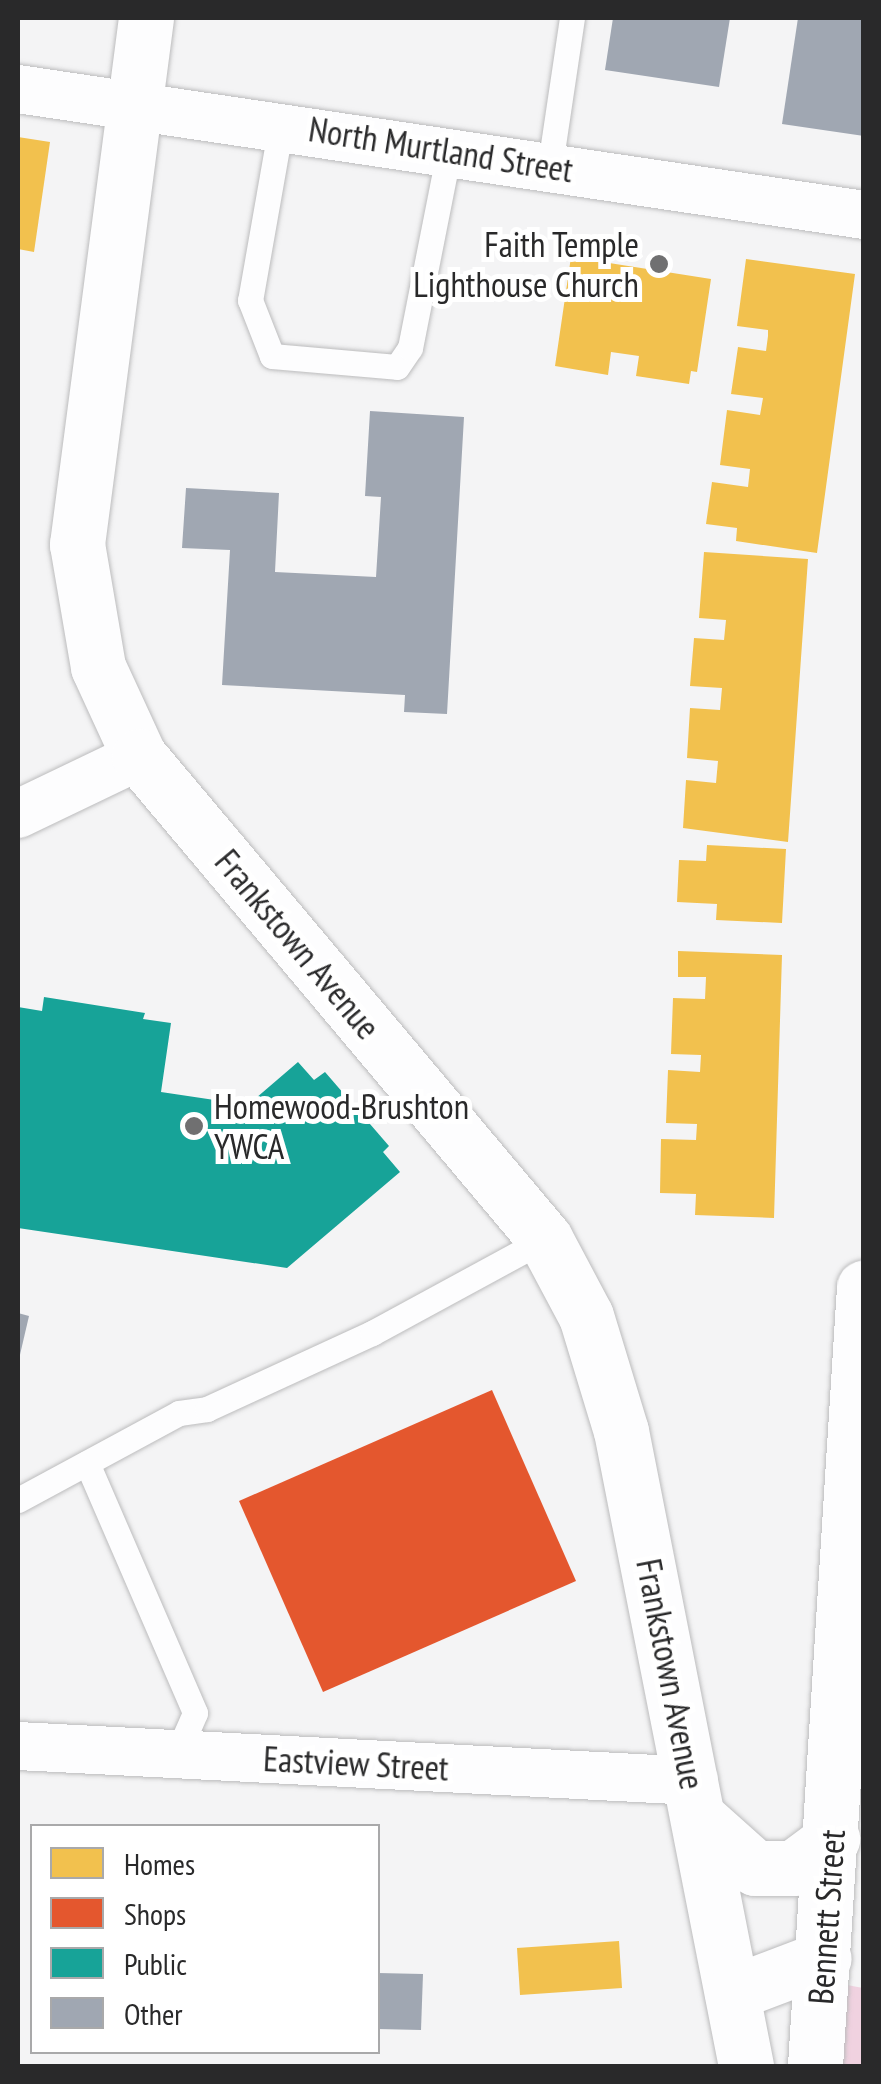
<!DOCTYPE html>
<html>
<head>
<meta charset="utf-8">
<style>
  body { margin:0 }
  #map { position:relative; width:881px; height:2084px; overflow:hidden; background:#f4f4f5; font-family:"PT Sans Narrow",sans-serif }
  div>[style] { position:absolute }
  .green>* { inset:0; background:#f0d2e0 }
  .homes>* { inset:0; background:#f2c14e }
  .shops>* { inset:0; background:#e4572e }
  .public>* { inset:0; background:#17a398 }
  .building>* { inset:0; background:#a0a7b2 }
  .roads { filter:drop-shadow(0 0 2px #bcbcbd) drop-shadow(0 0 2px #bcbcbd) }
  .lane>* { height:25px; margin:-12.5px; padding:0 12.5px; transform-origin:12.5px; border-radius:12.5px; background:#fdfdfe }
  .street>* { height:48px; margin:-24px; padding:0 24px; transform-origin:24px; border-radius:24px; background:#fdfdfe }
  .secondary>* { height:55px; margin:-27.5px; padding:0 27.5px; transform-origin:27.5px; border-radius:27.5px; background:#fdfdfe }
  .dots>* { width:28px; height:28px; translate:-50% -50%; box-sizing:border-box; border:5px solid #fff; border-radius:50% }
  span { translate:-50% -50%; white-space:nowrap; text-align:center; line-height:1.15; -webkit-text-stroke:10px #fff; paint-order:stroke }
  .street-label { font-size:35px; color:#29292a }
  .poi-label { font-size:35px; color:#29292a }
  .right { translate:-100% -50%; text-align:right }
  .left { translate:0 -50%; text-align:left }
  .frame { position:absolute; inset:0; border:20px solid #29292a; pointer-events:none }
  .legend { position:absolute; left:30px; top:1824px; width:350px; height:230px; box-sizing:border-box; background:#fff; border:2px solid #a9a9aa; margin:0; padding:12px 18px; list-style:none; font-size:30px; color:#29292a }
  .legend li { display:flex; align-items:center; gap:20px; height:50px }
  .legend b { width:50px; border:2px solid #a9a9aa }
</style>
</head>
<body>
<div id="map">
  <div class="green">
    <i style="clip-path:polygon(847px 1985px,863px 1988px,863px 2066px,840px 2066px)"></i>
  </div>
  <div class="homes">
    <i style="clip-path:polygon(18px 137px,50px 142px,34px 252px,18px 249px)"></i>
    <i style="clip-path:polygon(571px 257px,711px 279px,697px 372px,691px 371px,689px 384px,636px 376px,639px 356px,611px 352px,608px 375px,555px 366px)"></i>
    <i style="clip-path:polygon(746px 259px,855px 274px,817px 553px,736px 541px,737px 528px,706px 524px,712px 482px,748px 487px,750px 469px,720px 465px,727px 410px,760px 415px,763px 398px,731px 394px,738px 347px,766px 351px,768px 336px,768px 330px,737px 326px)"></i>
    <i style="clip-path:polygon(704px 552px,808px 559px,788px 842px,683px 828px,686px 780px,716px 783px,718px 761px,687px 758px,690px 708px,720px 710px,722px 688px,690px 686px,694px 638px,724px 640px,726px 620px,699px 618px)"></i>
    <i style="clip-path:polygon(707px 845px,786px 849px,782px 923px,716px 920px,717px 904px,677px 902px,679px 860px,706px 861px)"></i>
    <i style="clip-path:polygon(678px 951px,782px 955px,774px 1218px,695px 1215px,696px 1194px,660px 1193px,661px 1139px,696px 1140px,697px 1124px,666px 1123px,668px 1070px,700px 1072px,701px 1055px,671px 1054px,673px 998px,705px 999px,706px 977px,678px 977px)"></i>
    <i style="clip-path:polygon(619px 1941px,622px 1988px,520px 1995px,517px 1948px)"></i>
  </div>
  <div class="shops">
    <i style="clip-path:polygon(492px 1390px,576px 1581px,323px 1692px,239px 1501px)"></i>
  </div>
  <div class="public">
    <i style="clip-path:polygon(44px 997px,145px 1013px,143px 1019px,171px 1023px,161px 1092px,248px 1105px,298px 1062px,314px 1080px,325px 1072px,389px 1146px,383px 1152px,400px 1172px,287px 1268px,18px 1228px,18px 1007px,42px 1011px)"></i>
  </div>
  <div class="building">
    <i style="clip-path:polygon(613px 18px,730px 18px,719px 87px,605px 70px)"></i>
    <i style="clip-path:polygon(798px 18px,864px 18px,864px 136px,782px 124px)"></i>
    <i style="clip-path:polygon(370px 411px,464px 417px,447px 714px,404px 712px,405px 695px,222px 685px,230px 550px,182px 548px,186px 488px,279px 493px,275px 572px,376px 577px,381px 497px,365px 496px)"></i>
    <i style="clip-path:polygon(18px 1313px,29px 1316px,19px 1359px,18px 1359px)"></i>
    <i style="clip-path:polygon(378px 1973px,423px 1974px,421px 2030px,378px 2029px)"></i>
  </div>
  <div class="roads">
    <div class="lane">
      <i style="left:281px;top:125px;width:178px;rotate:100deg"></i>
      <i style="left:250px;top:300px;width:60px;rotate:68.6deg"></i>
      <i style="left:272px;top:356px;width:125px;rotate:5deg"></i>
      <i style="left:397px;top:367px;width:23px;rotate:-56deg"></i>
      <i style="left:410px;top:348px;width:201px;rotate:-78.8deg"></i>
      <i style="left:550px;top:165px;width:149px;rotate:-81.5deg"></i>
      <i style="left:87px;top:1463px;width:272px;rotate:66.6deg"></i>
      <i style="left:195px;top:1713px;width:45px;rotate:113.7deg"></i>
      <i style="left:18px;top:1500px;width:183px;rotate:-28.4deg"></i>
      <i style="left:179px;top:1413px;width:28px;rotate:-8deg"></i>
      <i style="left:207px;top:1409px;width:182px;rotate:-24.7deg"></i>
      <i style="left:372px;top:1333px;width:197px;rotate:-28.5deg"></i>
    </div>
    <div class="street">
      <i style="left:18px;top:89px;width:855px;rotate:8.47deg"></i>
      <i style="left:18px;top:814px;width:134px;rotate:-25.6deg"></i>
      <i style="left:18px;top:1746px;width:677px;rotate:2.96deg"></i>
    </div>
    <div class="secondary">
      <i style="left:146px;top:18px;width:531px;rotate:97.47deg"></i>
      <i style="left:77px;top:544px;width:125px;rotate:80.3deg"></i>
      <i style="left:98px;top:667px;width:98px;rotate:65.3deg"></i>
      <i style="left:139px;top:756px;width:631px;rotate:49.95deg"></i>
      <i style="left:545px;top:1239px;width:87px;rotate:62deg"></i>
      <i style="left:586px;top:1316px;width:120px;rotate:73.1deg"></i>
      <i style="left:621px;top:1431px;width:647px;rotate:78.86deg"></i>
      <i style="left:699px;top:1818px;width:75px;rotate:41.8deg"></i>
      <i style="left:755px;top:1868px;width:38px"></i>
      <i style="left:793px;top:1868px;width:49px;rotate:-36.6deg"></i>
      <i style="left:732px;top:1993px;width:98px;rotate:-20.8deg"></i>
      <i style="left:815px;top:2066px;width:780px;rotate:-86.4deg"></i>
    </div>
  </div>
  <div class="dots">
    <i style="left:659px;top:264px;background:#707071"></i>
    <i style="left:194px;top:1126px;background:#707071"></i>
  </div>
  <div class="street-label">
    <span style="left:441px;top:149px;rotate:9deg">North Murtland Street</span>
    <span style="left:298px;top:944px;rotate:50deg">Frankstown Avenue</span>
    <span style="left:671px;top:1674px;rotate:79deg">Frankstown Avenue</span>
    <span style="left:356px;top:1763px;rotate:3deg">Eastview Street</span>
    <span style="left:826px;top:1917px;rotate:-86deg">Bennett Street</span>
  </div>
  <div class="poi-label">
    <span class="right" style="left:639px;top:264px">Faith Temple<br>Lighthouse Church</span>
    <span class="left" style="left:214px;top:1126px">Homewood-Brushton<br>YWCA</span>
  </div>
  <div class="frame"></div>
  <ul class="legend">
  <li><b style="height:28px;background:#f2c14e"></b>Homes</li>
  <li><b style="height:28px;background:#e4572e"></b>Shops</li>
  <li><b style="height:28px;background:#17a398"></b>Public</li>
  <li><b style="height:28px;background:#a0a7b2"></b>Other</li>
  </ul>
</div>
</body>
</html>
